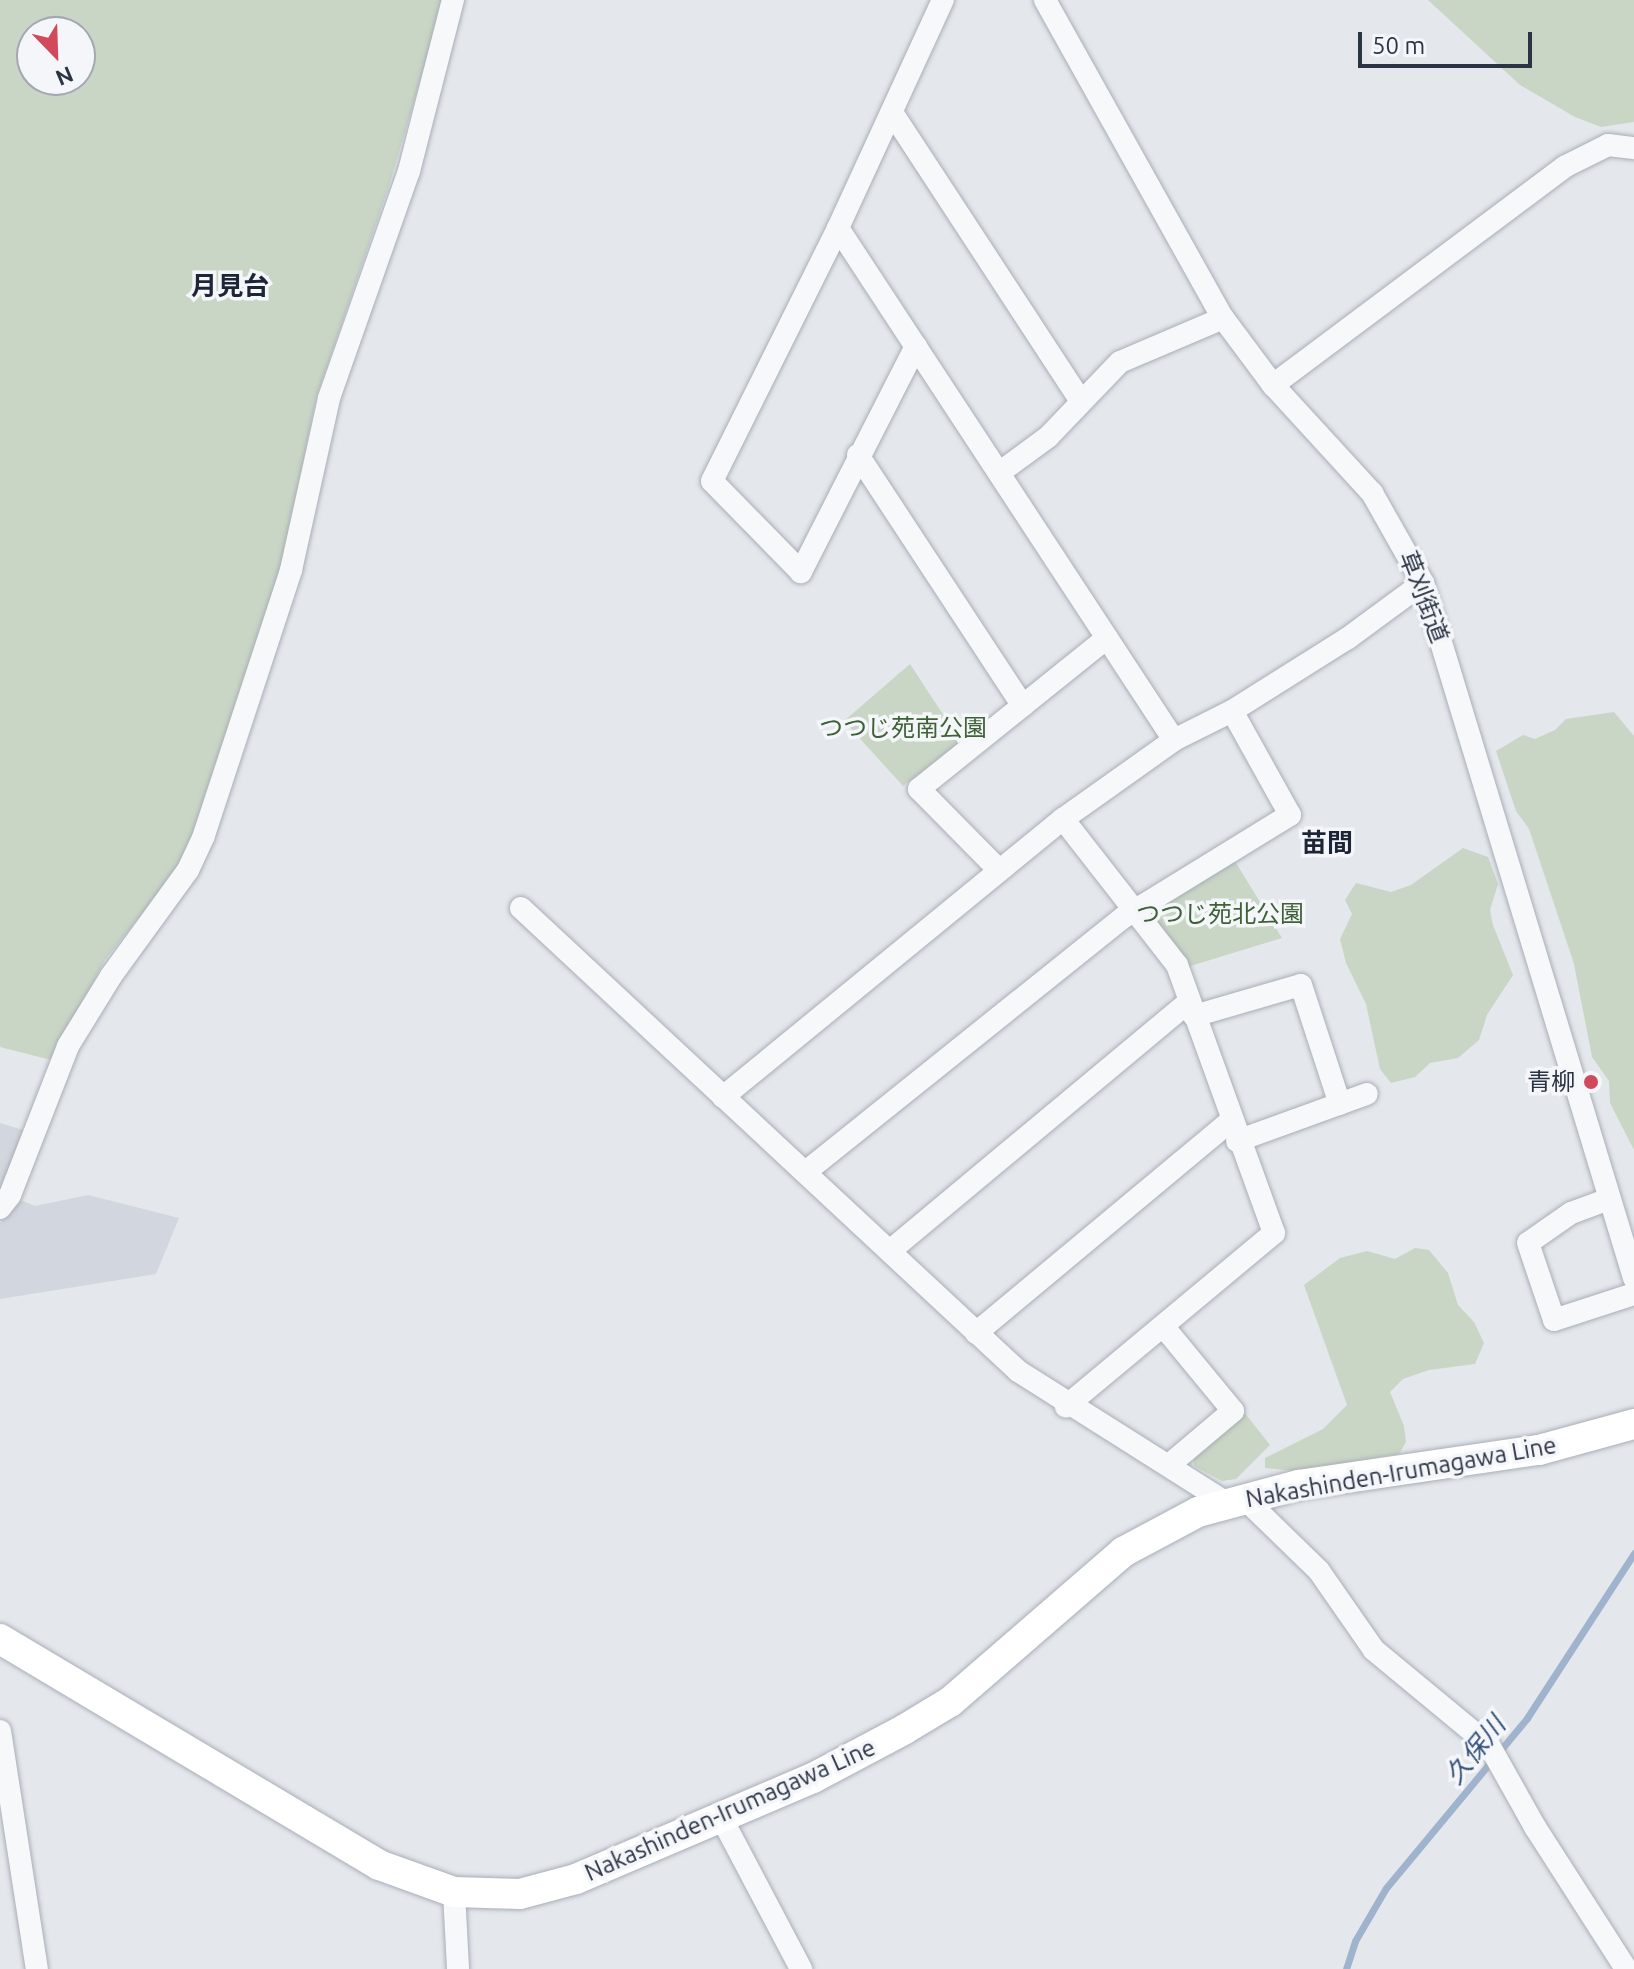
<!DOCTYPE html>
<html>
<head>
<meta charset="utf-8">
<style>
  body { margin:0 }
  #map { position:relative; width:1634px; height:1969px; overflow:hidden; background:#e4e7ec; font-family:Ubuntu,"Noto Sans JP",sans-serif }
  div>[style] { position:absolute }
  .built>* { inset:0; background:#d2d6de }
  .green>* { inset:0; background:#c9d6c5 }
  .stream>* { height:7px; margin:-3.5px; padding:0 3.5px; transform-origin:3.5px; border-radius:3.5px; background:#9fb4cc }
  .roads { filter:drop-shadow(0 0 2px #a9aeb7) drop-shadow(0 0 2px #a9aeb7) }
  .minor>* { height:22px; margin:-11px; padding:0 11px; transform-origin:11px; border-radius:11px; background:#f7f8fa }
  .major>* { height:30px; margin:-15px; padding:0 15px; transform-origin:15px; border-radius:15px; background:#fff }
  .dots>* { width:22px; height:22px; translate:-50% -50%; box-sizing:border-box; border:4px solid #f4f6f9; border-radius:50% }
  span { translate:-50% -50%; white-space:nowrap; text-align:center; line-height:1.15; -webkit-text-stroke:7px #f4f6f9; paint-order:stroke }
  .street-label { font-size:24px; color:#2b3445 }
  .park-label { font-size:24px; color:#3f6138 }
  .poi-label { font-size:24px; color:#2b3445 }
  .right { translate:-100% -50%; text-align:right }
  .neighbourhood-label { font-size:26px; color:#1d2536; font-weight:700 }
  .water-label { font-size:26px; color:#34527a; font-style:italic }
  .north { position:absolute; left:16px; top:16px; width:80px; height:80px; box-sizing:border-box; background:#f4f6f9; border:2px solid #a4a8b1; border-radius:50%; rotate:157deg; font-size:22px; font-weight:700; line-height:32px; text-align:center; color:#2b3445 }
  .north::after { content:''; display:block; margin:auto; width:28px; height:36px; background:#d1495b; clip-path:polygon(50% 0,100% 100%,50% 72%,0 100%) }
  .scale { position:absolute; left:1358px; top:32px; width:174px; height:36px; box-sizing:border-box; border:4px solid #2b3445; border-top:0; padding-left:10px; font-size:24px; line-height:28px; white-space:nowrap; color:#2b3445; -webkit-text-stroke:6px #f4f6f9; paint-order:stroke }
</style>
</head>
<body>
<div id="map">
  <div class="built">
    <i style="clip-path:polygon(0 1123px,23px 1130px,0 1192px)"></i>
    <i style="clip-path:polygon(88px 1195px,179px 1218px,156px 1274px,0 1299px,0 1223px,20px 1200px,35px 1206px)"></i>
  </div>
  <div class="green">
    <i style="clip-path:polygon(evenodd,0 0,444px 0,389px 186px,316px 399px,282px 567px,182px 864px,105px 960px,51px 1060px,0 1047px,0 0,32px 32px,80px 32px,80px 80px,32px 80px,32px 32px)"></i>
    <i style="clip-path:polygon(1428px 0,1634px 0,1634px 122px,1601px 127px,1575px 117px,1520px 85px)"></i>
    <i style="clip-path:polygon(910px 664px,961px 742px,903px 786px,844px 721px)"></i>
    <i style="clip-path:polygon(1614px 712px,1634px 736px,1634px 1150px,1610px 1103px,1609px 1081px,1592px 1057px,1574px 964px,1529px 829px,1516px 811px,1496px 751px,1523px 735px,1535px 739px,1555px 730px,1566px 719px)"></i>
    <i style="clip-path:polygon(1463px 848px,1488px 857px,1498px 884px,1490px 910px,1493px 925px,1513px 975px,1487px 1015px,1479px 1040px,1458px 1058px,1430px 1063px,1415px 1077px,1391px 1083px,1380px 1069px,1366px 1004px,1346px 963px,1340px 939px,1352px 914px,1345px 900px,1356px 883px,1391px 892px,1411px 885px)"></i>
    <i style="clip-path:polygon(1233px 858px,1282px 938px,1187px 967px,1153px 917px,1155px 907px)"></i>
    <i style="clip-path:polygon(1415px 1248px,1429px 1250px,1448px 1273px,1458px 1305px,1474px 1322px,1484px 1343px,1475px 1364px,1429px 1370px,1403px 1379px,1390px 1392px,1404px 1426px,1406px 1442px,1399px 1454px,1296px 1471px,1265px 1468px,1265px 1458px,1323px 1429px,1347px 1405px,1304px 1285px,1340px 1258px,1367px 1251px,1395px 1259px)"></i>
    <i style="clip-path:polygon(1244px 1412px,1270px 1445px,1236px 1479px,1222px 1481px,1194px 1466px,1193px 1455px)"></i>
  </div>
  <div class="stream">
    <i style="left:1346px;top:1969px;width:29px;rotate:-72deg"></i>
    <i style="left:1355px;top:1941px;width:61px;rotate:-59.7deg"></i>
    <i style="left:1386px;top:1888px;width:221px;rotate:-50.3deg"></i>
    <i style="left:1527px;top:1718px;width:197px;rotate:-57deg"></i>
  </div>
  <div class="roads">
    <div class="minor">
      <i style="left:1045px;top:0;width:364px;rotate:60.8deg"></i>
      <i style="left:1223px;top:318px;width:84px;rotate:53.3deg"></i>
      <i style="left:1273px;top:385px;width:147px;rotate:47.5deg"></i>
      <i style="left:1372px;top:493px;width:103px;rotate:60.5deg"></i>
      <i style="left:1423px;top:583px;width:726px;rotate:73.11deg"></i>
      <i style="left:893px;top:114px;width:343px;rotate:56.8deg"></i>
      <i style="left:838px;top:228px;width:612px;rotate:56.73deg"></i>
      <i style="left:916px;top:346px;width:254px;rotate:117deg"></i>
      <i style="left:801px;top:572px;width:127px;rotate:-134.4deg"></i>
      <i style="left:712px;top:481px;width:283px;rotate:-63.5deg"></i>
      <i style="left:838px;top:228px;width:251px;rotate:-65.3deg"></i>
      <i style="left:1273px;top:385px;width:364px;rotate:-36.8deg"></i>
      <i style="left:1564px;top:167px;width:49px;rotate:-26.6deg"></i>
      <i style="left:1608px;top:145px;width:26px;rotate:7deg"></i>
      <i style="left:858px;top:455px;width:300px;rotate:56.7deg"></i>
      <i style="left:999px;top:473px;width:61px;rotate:-36.3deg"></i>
      <i style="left:1048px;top:437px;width:104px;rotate:-46.2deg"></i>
      <i style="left:1120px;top:362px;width:112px;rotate:-23.1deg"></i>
      <i style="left:1063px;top:819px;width:185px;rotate:52deg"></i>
      <i style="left:1177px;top:965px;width:285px;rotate:70.1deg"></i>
      <i style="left:1274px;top:1233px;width:271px;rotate:140.2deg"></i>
      <i style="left:997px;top:868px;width:111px;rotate:-134.6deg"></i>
      <i style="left:919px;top:789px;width:241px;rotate:-38.8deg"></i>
      <i style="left:521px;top:908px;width:679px;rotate:42.97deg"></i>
      <i style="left:1018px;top:1371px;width:247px;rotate:32.3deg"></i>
      <i style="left:1194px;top:1016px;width:111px;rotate:-16.2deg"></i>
      <i style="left:1301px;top:985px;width:125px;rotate:71.9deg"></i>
      <i style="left:723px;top:1097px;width:439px;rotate:-39.3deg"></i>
      <i style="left:1063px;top:819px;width:136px;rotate:-35.4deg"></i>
      <i style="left:1174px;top:740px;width:65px;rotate:-26.6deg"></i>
      <i style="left:1232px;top:711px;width:137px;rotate:-32.2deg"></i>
      <i style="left:1348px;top:638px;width:93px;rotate:-36.3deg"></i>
      <i style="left:1237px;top:1141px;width:138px;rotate:-19.9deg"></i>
      <i style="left:808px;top:1170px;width:405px;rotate:-38.7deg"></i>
      <i style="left:1124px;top:917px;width:195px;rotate:-31.6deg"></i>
      <i style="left:1290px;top:815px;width:119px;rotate:-119.1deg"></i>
      <i style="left:1609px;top:1199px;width:40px;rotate:159.8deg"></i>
      <i style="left:1571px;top:1213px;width:52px;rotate:145.1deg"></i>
      <i style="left:1528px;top:1243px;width:81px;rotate:71.3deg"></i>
      <i style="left:1554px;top:1320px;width:84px;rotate:-18deg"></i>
      <i style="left:0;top:1208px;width:16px;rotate:-52deg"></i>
      <i style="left:10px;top:1195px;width:160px;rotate:-68.7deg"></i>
      <i style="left:68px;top:1046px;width:82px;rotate:-58.4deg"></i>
      <i style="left:111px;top:976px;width:131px;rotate:-54deg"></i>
      <i style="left:188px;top:870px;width:38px;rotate:-65deg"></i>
      <i style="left:204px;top:835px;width:279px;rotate:-71.8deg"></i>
      <i style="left:291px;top:570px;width:176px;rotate:-77.5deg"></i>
      <i style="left:329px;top:398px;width:241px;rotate:-70.6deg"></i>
      <i style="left:409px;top:171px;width:177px;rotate:-75.6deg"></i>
      <i style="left:891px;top:1250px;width:388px;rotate:-39.8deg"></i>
      <i style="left:1163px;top:1326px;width:110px;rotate:50.5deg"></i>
      <i style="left:1233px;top:1411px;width:84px;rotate:139.8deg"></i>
      <i style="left:976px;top:1333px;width:331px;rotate:-39.8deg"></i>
      <i style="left:1243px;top:1497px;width:106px;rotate:44.2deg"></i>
      <i style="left:1319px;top:1571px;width:96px;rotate:55.2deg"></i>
      <i style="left:1374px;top:1650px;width:149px;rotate:39.6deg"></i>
      <i style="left:1489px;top:1745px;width:94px;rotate:60.7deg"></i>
      <i style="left:1535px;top:1827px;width:169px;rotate:57.3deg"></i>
      <i style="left:0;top:1731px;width:241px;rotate:81.2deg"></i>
      <i style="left:721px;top:1817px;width:172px;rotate:62.2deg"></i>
      <i style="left:454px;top:1892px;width:77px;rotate:87deg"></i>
    </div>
    <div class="major">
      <i style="left:0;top:1639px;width:441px;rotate:30.8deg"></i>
      <i style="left:379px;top:1865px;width:80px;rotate:19.8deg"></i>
      <i style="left:454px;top:1892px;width:66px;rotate:1.7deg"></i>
      <i style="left:520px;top:1894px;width:58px;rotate:-15deg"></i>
      <i style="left:576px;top:1879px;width:258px;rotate:-23.1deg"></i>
      <i style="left:813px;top:1778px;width:104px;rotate:-28deg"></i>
      <i style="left:905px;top:1729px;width:52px;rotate:-31deg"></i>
      <i style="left:950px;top:1702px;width:229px;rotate:-40.9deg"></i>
      <i style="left:1123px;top:1552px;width:85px;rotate:-28.1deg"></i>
      <i style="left:1198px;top:1512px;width:104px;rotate:-15.1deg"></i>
      <i style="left:1298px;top:1485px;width:244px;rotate:-8.3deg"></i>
      <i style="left:1539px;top:1450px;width:98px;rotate:-15.3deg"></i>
    </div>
  </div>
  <div class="dots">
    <i style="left:1591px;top:1082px;background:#d1495b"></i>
  </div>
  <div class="street-label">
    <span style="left:1424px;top:597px;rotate:69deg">草刈街道</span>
    <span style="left:1401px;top:1472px;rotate:-10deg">Nakashinden-Irumagawa Line</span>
    <span style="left:730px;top:1810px;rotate:-24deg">Nakashinden-Irumagawa Line</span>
  </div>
  <div class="park-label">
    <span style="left:903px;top:728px">つつじ苑南公園</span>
    <span style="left:1220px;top:914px">つつじ苑北公園</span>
  </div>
  <div class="poi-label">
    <span class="right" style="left:1575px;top:1082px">青柳</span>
  </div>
  <div class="neighbourhood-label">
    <span style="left:230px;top:286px">月見台</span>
    <span style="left:1327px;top:843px">苗間</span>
  </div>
  <div class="water-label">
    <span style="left:1475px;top:1750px;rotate:-51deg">久保川</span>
  </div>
  <div class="north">N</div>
  <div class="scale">50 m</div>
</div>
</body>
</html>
